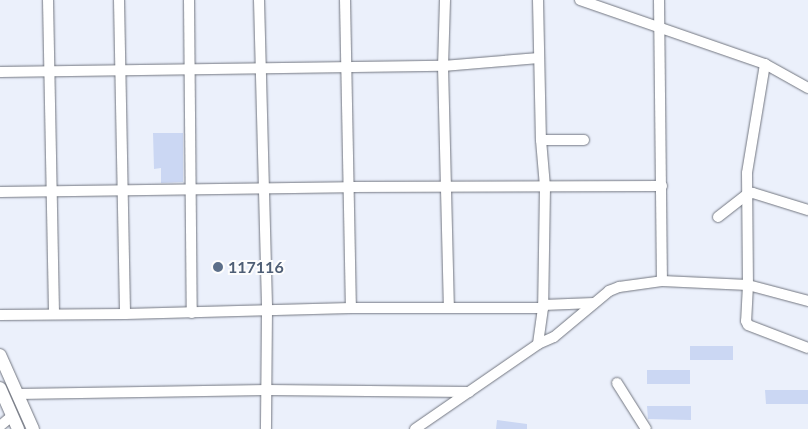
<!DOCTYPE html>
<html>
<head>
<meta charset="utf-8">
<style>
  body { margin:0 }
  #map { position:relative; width:808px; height:429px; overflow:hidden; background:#ebf0fb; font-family:Lato,sans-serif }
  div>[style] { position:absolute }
  .building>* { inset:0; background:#cbd7f3 }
  .roads { filter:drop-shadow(0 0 1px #727680) drop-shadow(0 0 1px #727680) }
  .minor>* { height:10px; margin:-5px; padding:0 5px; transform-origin:5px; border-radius:5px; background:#fff }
  .major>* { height:12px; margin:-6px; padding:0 6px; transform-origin:6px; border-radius:6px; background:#fff }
  .dots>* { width:14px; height:14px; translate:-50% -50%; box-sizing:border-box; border:2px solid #fdfdfd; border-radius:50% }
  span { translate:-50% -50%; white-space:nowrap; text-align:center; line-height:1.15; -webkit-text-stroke:4px #fdfdfd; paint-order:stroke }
  .service-label { font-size:16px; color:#4e5e75; font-weight:700 }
  .left { translate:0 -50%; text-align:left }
</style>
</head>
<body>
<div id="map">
  <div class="building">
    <i style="clip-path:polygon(153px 133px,183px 133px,183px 182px,161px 183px,161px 168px,154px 169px)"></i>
    <i style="clip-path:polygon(690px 346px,733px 346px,733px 360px,690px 360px)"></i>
    <i style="clip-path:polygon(647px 370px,690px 370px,690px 384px,647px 384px)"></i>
    <i style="clip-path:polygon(765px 390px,808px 390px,808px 404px,766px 404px)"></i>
    <i style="clip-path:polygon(647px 406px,691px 406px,691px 420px,648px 419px)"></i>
    <i style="clip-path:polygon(497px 420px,527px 424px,527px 429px,496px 429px)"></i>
  </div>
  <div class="roads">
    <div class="minor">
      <i style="left:48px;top:0;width:313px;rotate:88.9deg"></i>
      <i style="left:119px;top:0;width:314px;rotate:88.9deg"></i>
      <i style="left:189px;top:0;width:313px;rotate:89.5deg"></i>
      <i style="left:259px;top:0;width:310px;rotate:88.5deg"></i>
      <i style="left:267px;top:310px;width:119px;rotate:90.5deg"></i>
      <i style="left:345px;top:0;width:308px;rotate:88.9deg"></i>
      <i style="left:445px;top:0;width:66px;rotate:91.7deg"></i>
      <i style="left:443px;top:66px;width:241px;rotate:88.6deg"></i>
      <i style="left:538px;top:0;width:140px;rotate:88.8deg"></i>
      <i style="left:541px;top:140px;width:47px;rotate:85.1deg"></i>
      <i style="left:545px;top:187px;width:121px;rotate:90.9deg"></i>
      <i style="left:543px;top:308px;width:36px;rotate:98deg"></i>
      <i style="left:580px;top:0;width:196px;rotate:19.1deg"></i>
      <i style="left:765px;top:64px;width:49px;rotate:29.2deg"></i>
      <i style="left:659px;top:0;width:281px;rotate:89.4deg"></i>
      <i style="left:765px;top:64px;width:110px;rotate:99.4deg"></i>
      <i style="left:747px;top:173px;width:112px;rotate:89.5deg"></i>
      <i style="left:748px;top:285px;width:36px;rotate:93deg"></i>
      <i style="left:746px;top:321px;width:4px;rotate:63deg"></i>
      <i style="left:748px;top:325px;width:64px;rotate:21deg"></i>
      <i style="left:0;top:72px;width:443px;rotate:-0.8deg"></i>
      <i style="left:443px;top:66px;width:96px;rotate:-4.8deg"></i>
      <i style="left:541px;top:140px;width:43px"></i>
      <i style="left:0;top:192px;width:348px;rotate:-0.8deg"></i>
      <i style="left:348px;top:187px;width:314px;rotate:-0.2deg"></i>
      <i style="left:718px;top:217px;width:37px;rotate:-38deg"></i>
      <i style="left:747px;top:194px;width:6px;rotate:-9deg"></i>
      <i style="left:753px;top:193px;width:58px;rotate:17.2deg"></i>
      <i style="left:543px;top:305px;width:51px;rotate:-2.2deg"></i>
      <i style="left:0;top:315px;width:125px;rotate:-0.5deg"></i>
      <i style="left:125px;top:314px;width:226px;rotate:-1.5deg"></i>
      <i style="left:351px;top:308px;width:192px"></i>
      <i style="left:617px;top:383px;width:54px;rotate:57.8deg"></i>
      <i style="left:18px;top:394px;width:249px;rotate:-0.9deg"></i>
      <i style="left:267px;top:390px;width:202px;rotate:0.6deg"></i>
      <i style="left:0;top:426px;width:16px;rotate:-40deg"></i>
      <i style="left:415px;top:429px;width:150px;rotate:-34.6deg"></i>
      <i style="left:538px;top:344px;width:17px;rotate:-24deg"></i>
      <i style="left:554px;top:337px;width:72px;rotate:-39.9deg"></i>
      <i style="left:609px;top:291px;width:11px;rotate:-22deg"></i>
      <i style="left:619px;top:287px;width:43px;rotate:-7.9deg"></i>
      <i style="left:662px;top:281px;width:86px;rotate:2.7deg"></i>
      <i style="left:748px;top:285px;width:62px;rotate:14.9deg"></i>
    </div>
    <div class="major">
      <i style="left:0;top:355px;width:81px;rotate:66deg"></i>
      <i style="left:0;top:388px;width:45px;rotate:66.3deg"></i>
    </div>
  </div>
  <div class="dots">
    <i style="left:218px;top:267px;background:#5c6f8a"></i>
  </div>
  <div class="service-label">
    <span class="left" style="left:228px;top:267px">117116</span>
  </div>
</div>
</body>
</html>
